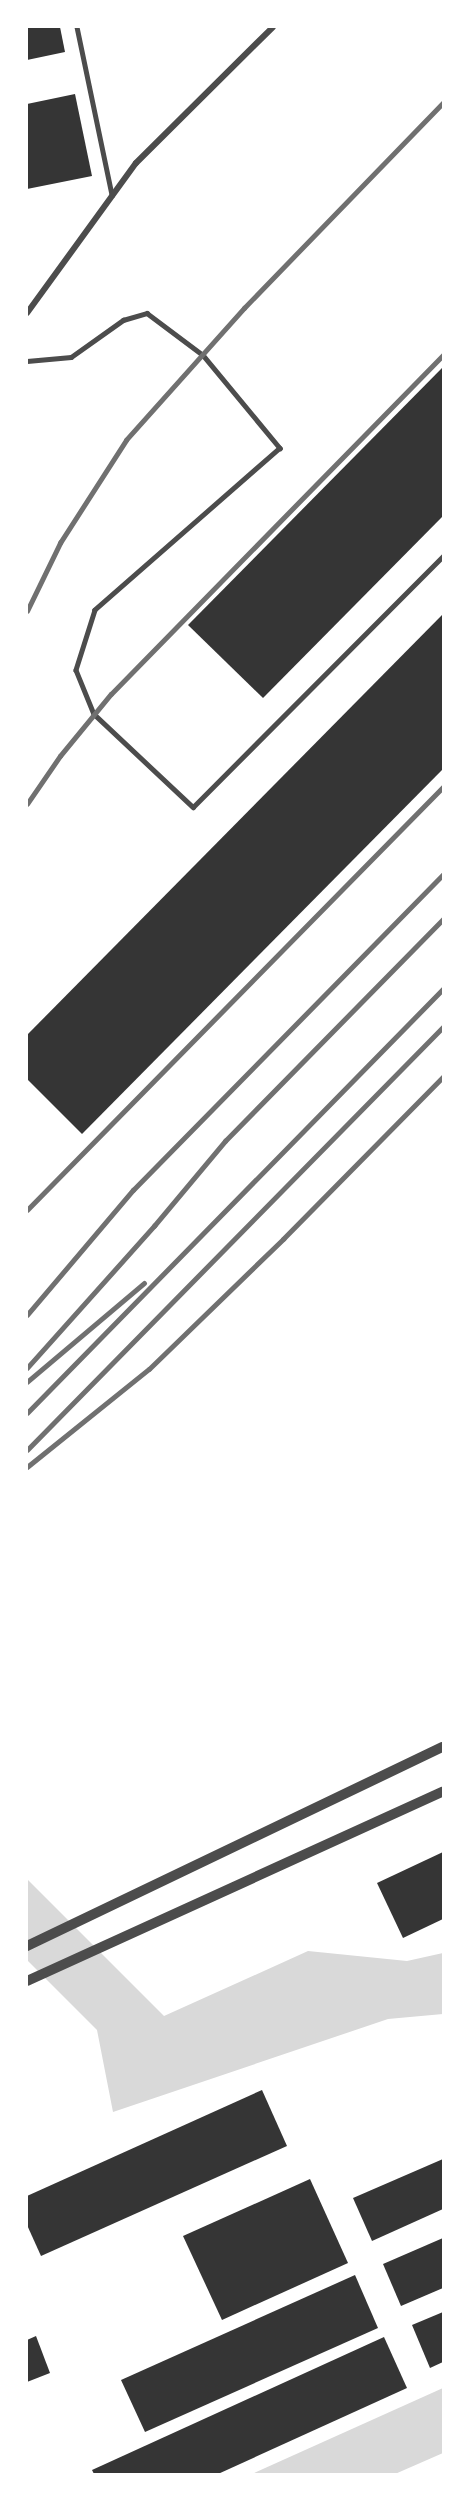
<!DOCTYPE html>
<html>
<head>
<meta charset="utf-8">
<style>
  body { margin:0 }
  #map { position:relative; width:470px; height:2501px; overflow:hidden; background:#fff; font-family:"Varela Round",sans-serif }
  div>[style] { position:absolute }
  .water>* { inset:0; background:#d9d9d9 }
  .building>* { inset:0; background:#353535 }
  .service>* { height:4.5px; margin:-2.25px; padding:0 2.25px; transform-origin:2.25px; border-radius:2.25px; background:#4c4c4c }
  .minor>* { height:6px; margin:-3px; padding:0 3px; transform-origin:3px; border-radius:3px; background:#4c4c4c }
  .tertiary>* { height:10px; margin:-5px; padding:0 5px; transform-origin:5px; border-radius:5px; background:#4c4c4c }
  .rail>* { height:4.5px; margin:-2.25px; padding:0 2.25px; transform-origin:2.25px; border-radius:2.25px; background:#707070 }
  span { translate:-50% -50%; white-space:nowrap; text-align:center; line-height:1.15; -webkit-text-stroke:5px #fff; paint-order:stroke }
  .frame { position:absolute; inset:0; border:28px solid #fff; pointer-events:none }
</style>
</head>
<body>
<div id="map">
  <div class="water">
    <i style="clip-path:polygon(27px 1879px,164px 2016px,308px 1951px,407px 1961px,443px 1953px,443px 2014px,388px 2019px,113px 2112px,97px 2030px,27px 1960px)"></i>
    <i style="clip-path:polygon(443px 2388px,443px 2453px,395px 2474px,252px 2474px)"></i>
  </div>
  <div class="building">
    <i style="clip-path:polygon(27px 27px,60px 27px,65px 52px,27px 60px)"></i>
    <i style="clip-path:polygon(75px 94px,92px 176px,27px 189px,27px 104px)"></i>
    <i style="clip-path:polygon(443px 367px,443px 516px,263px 698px,188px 625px)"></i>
    <i style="clip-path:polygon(443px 614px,443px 769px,82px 1134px,27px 1079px,27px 1035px)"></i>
    <i style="clip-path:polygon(443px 1852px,443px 1919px,403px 1938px,377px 1883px)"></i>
    <i style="clip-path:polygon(262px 2090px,287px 2146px,41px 2256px,27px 2225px,27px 2196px)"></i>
    <i style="clip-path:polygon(443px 2159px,443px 2209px,372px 2241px,353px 2198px)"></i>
    <i style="clip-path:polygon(310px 2179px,348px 2263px,222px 2320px,183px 2236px)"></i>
    <i style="clip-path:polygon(443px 2238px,443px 2288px,401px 2306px,383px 2264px)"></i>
    <i style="clip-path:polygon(355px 2275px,378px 2328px,145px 2432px,121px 2380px)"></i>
    <i style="clip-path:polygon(443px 2312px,443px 2362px,430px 2368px,412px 2325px)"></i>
    <i style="clip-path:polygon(36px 2336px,50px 2373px,27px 2382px,27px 2340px)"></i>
    <i style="clip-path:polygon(384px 2337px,407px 2388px,218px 2474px,94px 2474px,92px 2470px)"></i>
  </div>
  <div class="service">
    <i style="left:77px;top:27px;width:172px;rotate:78.2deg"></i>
    <i style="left:27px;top:361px;width:44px;rotate:-5.2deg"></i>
    <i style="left:71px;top:357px;width:64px;rotate:-35.4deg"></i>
    <i style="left:123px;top:320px;width:25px;rotate:-16deg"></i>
    <i style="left:147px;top:313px;width:70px;rotate:36.9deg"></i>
    <i style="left:203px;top:355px;width:121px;rotate:50.4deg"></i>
    <i style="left:280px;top:448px;width:246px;rotate:138.8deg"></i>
    <i style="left:95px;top:610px;width:63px;rotate:107.6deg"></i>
    <i style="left:76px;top:670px;width:48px;rotate:67.8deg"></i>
    <i style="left:94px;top:714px;width:136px;rotate:43.2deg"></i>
    <i style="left:193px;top:807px;width:354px;rotate:-45.1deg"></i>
  </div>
  <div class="minor">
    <i style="left:27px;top:313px;width:185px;rotate:-54deg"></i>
    <i style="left:136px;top:163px;width:193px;rotate:-44.8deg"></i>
  </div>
  <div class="tertiary">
    <i style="left:27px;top:1946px;width:461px;rotate:-25.6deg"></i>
    <i style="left:27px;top:1981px;width:457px;rotate:-24.5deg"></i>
  </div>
  <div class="rail">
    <i style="left:27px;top:611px;width:76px;rotate:-64.1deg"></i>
    <i style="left:60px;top:543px;width:122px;rotate:-57.3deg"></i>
    <i style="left:126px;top:440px;width:177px;rotate:-48.2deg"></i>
    <i style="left:244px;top:308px;width:286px;rotate:-45.9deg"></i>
    <i style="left:27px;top:804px;width:58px;rotate:-55.5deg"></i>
    <i style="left:60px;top:756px;width:80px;rotate:-50.6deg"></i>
    <i style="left:111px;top:694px;width:474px;rotate:-45.6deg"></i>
    <i style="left:27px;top:1210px;width:593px;rotate:-45.48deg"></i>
    <i style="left:27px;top:1315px;width:164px;rotate:-49.7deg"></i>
    <i style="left:133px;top:1190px;width:442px;rotate:-45.5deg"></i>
    <i style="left:27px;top:1368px;width:191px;rotate:-48.2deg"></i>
    <i style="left:154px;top:1226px;width:111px;rotate:-50.1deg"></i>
    <i style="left:225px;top:1141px;width:311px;rotate:-45.5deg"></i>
    <i style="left:27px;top:1382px;width:153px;rotate:-40.2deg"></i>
    <i style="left:27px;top:1413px;width:594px;rotate:-45.55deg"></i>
    <i style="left:27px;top:1450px;width:593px;rotate:-45.48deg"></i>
    <i style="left:27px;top:1467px;width:156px;rotate:-38.8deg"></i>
    <i style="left:149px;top:1369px;width:187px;rotate:-44.1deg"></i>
    <i style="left:283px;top:1239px;width:228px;rotate:-45.4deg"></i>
  </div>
  <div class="frame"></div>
</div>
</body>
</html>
